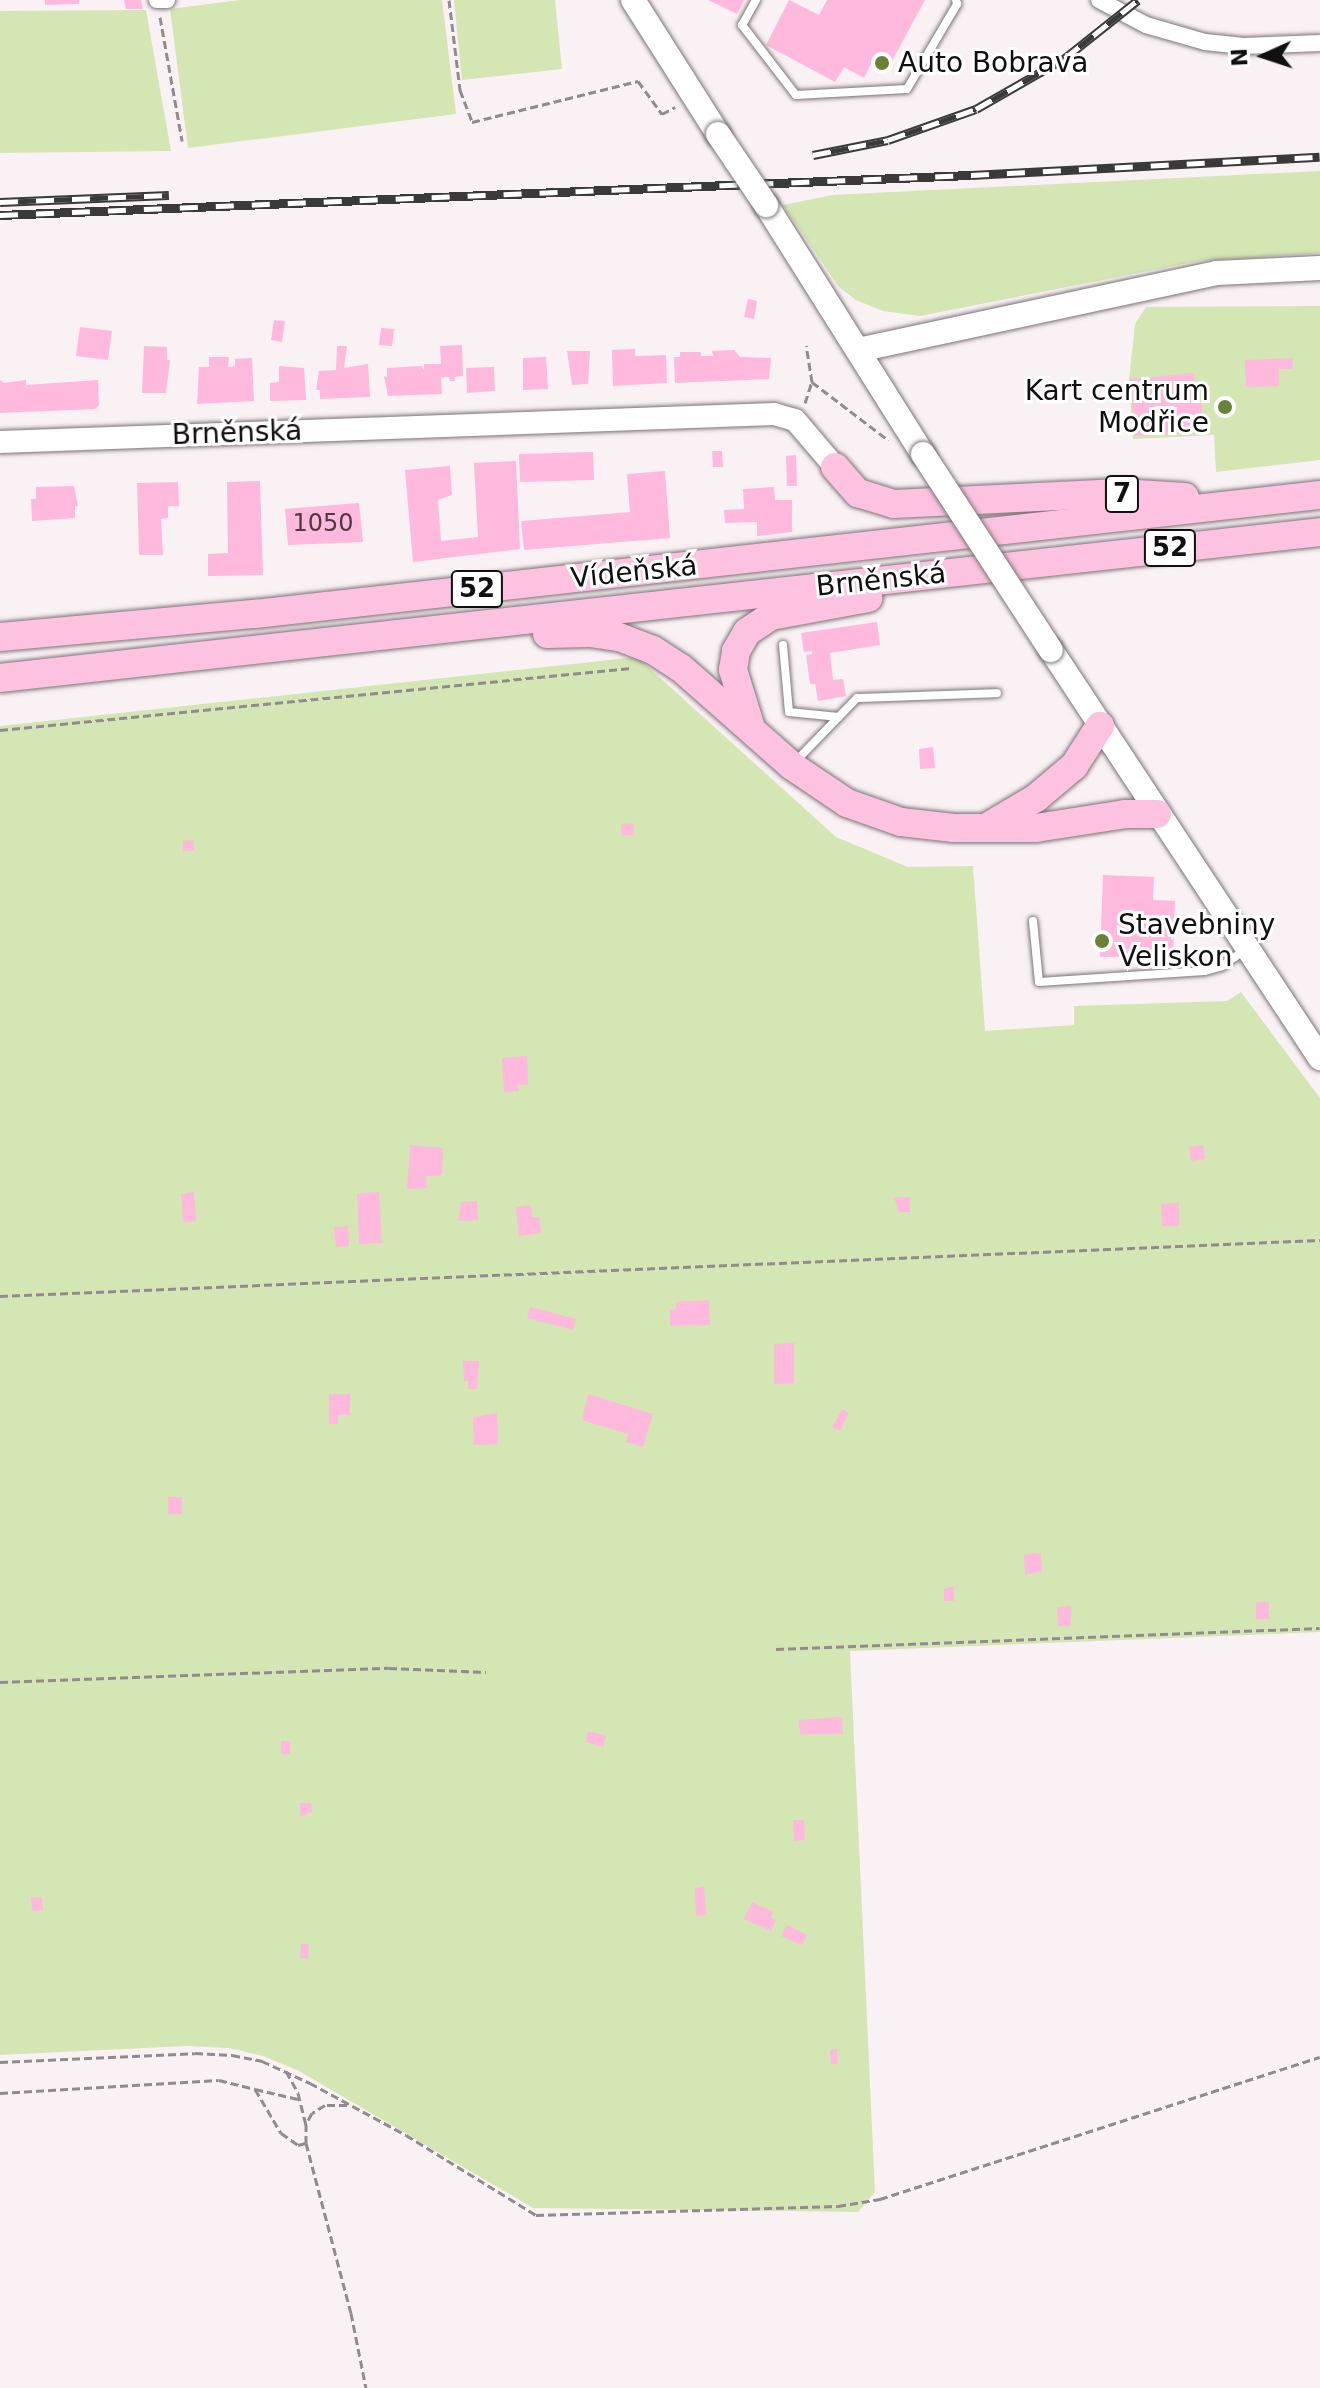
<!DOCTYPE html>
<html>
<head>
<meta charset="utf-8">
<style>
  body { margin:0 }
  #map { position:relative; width:1320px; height:2388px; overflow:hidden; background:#faf1f5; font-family:"DejaVu Sans",sans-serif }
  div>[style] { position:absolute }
  .green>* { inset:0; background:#d3e6b3 }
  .building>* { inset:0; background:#feb9dd }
  .path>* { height:3px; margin-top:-1.5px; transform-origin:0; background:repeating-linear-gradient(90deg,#918b8e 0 8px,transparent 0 12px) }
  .roads { filter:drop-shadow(0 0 2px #7b7377) drop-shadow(0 0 2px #7b7377) }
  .service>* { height:8px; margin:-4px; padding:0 4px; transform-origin:4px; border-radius:4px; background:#fff }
  .minor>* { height:16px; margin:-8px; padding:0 8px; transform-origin:8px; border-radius:8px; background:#fff }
  .tertiary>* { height:22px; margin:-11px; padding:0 11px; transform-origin:11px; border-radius:11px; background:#fff }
  .secondary>* { height:24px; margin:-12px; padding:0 12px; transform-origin:12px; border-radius:12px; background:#fff }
  .trunk>* { height:28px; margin:-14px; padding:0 14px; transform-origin:14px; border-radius:14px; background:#fcc2e0 }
  .rail>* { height:9px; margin-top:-4.5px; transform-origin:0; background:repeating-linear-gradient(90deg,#fff 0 18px,#3c393a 0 36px); box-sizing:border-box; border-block:2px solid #3c393a }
  .bridges { filter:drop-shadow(0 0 2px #7b7377) drop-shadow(0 0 2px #7b7377) }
  .secondary-bridge>* { height:24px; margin:-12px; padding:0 12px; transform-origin:12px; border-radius:12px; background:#fff }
  .dots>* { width:22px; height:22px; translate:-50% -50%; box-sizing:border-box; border:4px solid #fff; border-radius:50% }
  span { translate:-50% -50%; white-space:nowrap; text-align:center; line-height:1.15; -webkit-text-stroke:6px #fff; paint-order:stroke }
  .number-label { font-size:24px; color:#4c3a43 }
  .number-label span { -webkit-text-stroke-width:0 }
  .shield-label span { padding:2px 6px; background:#fff; border:2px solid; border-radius:6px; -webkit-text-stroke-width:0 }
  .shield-label { font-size:26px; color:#110f10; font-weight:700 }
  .poi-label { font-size:28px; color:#110f10 }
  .left { translate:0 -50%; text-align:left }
  .right { translate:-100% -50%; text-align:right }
  .street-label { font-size:28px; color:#110f10 }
  .north { position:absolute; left:1224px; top:16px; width:80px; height:80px; -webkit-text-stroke:6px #fff; paint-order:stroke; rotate:267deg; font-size:22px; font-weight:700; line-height:32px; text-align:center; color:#110f10 }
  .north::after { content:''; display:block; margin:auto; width:28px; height:36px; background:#110f10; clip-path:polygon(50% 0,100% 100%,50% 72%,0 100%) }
</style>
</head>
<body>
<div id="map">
  <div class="green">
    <i style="clip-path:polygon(240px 0,442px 0,456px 114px,188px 148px,170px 9px)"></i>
    <i style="clip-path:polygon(454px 0,555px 0,562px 69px,462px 80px)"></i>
    <i style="clip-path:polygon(146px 10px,171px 151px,0 153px,0 11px)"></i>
    <i style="clip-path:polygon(1320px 171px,1320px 253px,1199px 261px,920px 316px,883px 311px,856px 300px,839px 287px,783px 205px,832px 195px)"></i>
    <i style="clip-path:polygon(1320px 306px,1320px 460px,1216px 472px,1214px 435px,1133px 439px,1129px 380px,1135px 324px,1146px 307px)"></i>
    <i style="clip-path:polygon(637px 657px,836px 837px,908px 867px,973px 866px,985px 1031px,1074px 1025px,1074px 1006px,1227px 1001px,1241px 992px,1320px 1098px,1320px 1632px,850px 1651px,875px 2192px,858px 2212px,533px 2208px,299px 2071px,263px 2056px,229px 2048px,186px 2046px,0 2055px,0 726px)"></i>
  </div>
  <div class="building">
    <i style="clip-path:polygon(45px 0,79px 0,79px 4px,45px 5px)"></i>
    <i style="clip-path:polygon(124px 0,141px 0,143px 9px,126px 9px)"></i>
    <i style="clip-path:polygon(708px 0,744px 0,737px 14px)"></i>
    <i style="clip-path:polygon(789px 0,819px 15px,827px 0,925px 0,886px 72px,871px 64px,864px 78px,844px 67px,835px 82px,766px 45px)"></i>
    <i style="clip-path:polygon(748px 299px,757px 301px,754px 319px,744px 317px)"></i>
    <i style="clip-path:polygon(274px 320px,285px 321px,282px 342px,271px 340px)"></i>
    <i style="clip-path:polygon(80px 327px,112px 331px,108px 360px,76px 356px)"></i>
    <i style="clip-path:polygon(381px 328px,394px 329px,392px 346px,379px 345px)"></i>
    <i style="clip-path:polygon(462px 345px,463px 376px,454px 377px,455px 381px,450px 381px,449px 377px,441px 377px,442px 394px,388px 396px,384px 376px,387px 377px,387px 368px,421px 366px,424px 370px,424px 364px,441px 364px,440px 346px)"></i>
    <i style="clip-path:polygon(144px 346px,167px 347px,167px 360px,170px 360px,166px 393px,142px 393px)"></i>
    <i style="clip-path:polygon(337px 346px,347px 346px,344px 368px,368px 364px,370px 397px,320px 399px,320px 390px,316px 390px,319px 371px,336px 370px)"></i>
    <i style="clip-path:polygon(635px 349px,635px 356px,666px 355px,667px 383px,613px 386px,612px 350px)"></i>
    <i style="clip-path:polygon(734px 350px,740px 357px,771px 358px,769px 379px,675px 383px,674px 357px,680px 357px,680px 352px,701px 352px,701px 356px,713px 356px,712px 351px)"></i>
    <i style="clip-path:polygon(567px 351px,590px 351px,588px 384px,572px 385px)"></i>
    <i style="clip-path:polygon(209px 357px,229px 357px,228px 367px,235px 366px,235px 359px,252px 358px,254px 401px,197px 404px,199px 367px,209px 367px)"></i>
    <i style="clip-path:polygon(546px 357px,548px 389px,523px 390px,523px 358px)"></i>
    <i style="clip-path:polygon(1293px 358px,1293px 369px,1279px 369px,1279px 386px,1246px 387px,1245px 360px)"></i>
    <i style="clip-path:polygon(279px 366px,304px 368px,306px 400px,270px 401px,270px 383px,279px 382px)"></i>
    <i style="clip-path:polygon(494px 367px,495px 391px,467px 393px,466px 368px)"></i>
    <i style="clip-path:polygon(1194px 373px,1196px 403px,1202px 403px,1203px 433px,1135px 436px,1130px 379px)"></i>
    <i style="clip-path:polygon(0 380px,4px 383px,26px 380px,26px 385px,98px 380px,99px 405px,95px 409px,0 413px)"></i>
    <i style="clip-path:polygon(712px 451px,722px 451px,723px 467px,713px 467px)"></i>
    <i style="clip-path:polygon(593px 452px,594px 480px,520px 482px,519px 454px)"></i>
    <i style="clip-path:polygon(796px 455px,797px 486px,787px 486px,786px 456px)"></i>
    <i style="clip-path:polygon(516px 461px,520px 549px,413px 562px,405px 470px,450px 466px,452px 495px,438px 500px,441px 541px,478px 537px,474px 463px)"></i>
    <i style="clip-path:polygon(665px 471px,670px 538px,524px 550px,521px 521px,630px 512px,627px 474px)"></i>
    <i style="clip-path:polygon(260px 481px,263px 575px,208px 576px,208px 554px,228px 553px,227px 482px)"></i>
    <i style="clip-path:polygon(178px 482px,179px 506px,168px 506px,168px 518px,161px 519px,163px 555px,139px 555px,137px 483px)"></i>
    <i style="clip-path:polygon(74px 486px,78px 506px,75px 506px,75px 518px,32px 521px,31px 499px,36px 499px,36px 487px)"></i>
    <i style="clip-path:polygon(774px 487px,775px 500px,792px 500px,792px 532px,757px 536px,757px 522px,725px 523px,724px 510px,744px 509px,743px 489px)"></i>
    <i style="clip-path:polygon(359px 503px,363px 542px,288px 545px,285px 509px)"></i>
    <i style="clip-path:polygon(877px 622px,880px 645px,830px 653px,833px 680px,843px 679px,846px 696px,818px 701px,815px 684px,810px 684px,806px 655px,812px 654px,812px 651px,804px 652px,801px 633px)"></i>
    <i style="clip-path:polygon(933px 747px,935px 768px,920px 769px,919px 749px)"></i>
    <i style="clip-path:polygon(633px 823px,634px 835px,622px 836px,621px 824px)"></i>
    <i style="clip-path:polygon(193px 840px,194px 850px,183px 851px,183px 841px)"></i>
    <i style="clip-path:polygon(1103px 875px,1154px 877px,1153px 900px,1175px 901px,1173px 956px,1100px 957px)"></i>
    <i style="clip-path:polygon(527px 1056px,528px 1084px,518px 1085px,519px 1091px,504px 1092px,502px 1058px)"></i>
    <i style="clip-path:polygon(410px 1145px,443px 1148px,442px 1175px,426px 1176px,427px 1188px,407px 1189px)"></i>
    <i style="clip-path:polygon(1203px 1145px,1205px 1159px,1191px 1161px,1189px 1147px)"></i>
    <i style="clip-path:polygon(194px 1192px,196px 1221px,183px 1222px,181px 1194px)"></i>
    <i style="clip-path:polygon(379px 1192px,382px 1243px,359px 1244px,357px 1193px)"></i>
    <i style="clip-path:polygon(910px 1197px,910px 1212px,899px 1212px,894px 1198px)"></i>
    <i style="clip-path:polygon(477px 1201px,478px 1220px,458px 1221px,461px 1202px)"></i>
    <i style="clip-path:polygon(1179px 1203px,1179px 1226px,1162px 1226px,1161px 1204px)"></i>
    <i style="clip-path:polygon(531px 1205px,532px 1217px,539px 1217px,541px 1233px,519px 1236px,516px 1207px)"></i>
    <i style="clip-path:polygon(348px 1226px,349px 1246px,336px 1247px,334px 1227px)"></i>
    <i style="clip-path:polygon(709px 1300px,710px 1325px,670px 1326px,670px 1310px,676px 1309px,676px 1302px)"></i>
    <i style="clip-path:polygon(530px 1307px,576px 1319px,573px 1330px,527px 1318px)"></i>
    <i style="clip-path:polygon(794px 1343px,794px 1383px,774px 1384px,774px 1344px)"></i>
    <i style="clip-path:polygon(463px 1361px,479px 1361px,477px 1389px,468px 1389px,468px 1381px,464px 1381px)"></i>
    <i style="clip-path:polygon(329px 1394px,350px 1394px,350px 1415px,338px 1415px,338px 1424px,329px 1424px)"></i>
    <i style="clip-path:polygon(588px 1394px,653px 1414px,643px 1447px,626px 1442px,628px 1434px,582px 1420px)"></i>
    <i style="clip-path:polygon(842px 1409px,849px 1413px,840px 1431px,832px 1427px)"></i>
    <i style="clip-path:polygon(497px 1413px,498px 1444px,474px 1445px,473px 1417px)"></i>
    <i style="clip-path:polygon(168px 1497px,182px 1497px,182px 1514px,168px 1514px)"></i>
    <i style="clip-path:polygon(1041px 1553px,1042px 1571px,1025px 1575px,1024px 1554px)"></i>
    <i style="clip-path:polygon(950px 1587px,954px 1587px,954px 1601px,944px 1601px,944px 1589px)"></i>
    <i style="clip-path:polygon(1256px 1602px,1269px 1602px,1269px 1619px,1256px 1619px)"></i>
    <i style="clip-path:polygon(1071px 1606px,1071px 1626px,1058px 1626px,1057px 1607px)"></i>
    <i style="clip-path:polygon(842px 1717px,843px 1734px,800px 1734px,799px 1720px)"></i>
    <i style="clip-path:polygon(588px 1731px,606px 1736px,603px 1747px,586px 1742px)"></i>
    <i style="clip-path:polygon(281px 1741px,290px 1741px,290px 1754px,281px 1754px)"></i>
    <i style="clip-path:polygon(300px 1803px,311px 1803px,312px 1812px,300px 1817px)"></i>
    <i style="clip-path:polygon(793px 1820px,804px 1820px,805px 1840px,794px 1841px)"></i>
    <i style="clip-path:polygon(704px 1887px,706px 1915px,696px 1916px,695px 1888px)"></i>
    <i style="clip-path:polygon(42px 1897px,43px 1910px,32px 1911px,31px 1898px)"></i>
    <i style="clip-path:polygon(752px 1902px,773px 1912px,771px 1918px,776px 1920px,771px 1931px,744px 1919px)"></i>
    <i style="clip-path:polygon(787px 1925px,807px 1935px,802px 1945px,781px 1936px)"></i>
    <i style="clip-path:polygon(301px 1944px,309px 1944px,308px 1959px,300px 1958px)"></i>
    <i style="clip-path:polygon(837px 2049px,838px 2064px,831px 2064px,830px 2050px)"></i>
  </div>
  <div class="path">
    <i style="left:449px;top:0;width:91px;rotate:83deg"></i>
    <i style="left:460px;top:90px;width:34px;rotate:69deg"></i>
    <i style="left:472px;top:122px;width:171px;rotate:-13.9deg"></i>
    <i style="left:638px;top:81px;width:41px;rotate:54deg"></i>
    <i style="left:662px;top:114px;width:15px;rotate:-28deg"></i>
    <i style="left:160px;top:17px;width:126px;rotate:79.9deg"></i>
    <i style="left:812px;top:382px;width:96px;rotate:37.3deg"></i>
    <i style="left:805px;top:403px;width:22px;rotate:-72deg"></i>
    <i style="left:812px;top:382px;width:37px;rotate:-99deg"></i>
    <i style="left:0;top:730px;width:634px;rotate:-5.61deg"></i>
    <i style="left:0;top:1296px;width:1321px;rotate:-2.43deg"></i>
    <i style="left:776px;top:1649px;width:544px;rotate:-2.21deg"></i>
    <i style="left:0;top:1682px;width:389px;rotate:-2.1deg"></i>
    <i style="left:389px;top:1668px;width:97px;rotate:2.4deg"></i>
    <i style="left:0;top:2062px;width:195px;rotate:-2.6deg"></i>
    <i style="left:195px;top:2053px;width:37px;rotate:3deg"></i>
    <i style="left:232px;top:2055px;width:31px;rotate:11deg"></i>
    <i style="left:262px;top:2061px;width:53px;rotate:24.6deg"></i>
    <i style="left:310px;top:2083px;width:109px;rotate:28.4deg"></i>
    <i style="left:406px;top:2135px;width:153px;rotate:31.6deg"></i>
    <i style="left:536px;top:2215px;width:302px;rotate:-1.7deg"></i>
    <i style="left:838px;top:2206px;width:43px;rotate:-9.5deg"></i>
    <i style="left:880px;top:2199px;width:462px;rotate:-17.9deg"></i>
    <i style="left:286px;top:2071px;width:25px;rotate:61deg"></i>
    <i style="left:298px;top:2093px;width:32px;rotate:76deg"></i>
    <i style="left:255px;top:2089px;width:44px;rotate:13.1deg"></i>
    <i style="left:0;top:2093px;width:219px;rotate:-3.4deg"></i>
    <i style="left:219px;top:2080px;width:37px;rotate:14deg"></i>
    <i style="left:255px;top:2089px;width:51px;rotate:59.4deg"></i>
    <i style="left:281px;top:2133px;width:21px;rotate:35deg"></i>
    <i style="left:298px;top:2145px;width:8px;rotate:-14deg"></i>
    <i style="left:347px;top:2105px;width:22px;rotate:180deg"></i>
    <i style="left:325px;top:2105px;width:15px;rotate:148deg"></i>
    <i style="left:312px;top:2113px;width:13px;rotate:119deg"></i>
    <i style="left:306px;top:2124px;width:19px;rotate:90deg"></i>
    <i style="left:306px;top:2143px;width:176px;rotate:75.2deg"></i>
    <i style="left:351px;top:2313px;width:76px;rotate:78.7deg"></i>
  </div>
  <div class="roads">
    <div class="service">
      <i style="left:756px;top:0;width:29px;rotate:119deg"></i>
      <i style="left:742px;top:25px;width:88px;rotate:52.4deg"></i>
      <i style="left:796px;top:95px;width:111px;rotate:-3.1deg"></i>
      <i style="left:907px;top:89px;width:99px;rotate:-59.5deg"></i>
      <i style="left:957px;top:4px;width:4px;rotate:-104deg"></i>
      <i style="left:783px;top:645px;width:67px;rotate:84.9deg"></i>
      <i style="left:789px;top:712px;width:50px;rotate:5.7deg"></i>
      <i style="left:795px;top:762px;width:89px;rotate:-45.9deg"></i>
      <i style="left:857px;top:698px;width:140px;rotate:-2deg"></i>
      <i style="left:1033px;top:921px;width:61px;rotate:84.4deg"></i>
      <i style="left:1039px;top:982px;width:166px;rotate:-3.8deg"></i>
      <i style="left:1205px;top:971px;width:18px;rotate:-16deg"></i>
      <i style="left:1222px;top:966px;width:29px;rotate:-35deg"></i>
    </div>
    <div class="minor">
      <i style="left:157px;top:0;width:10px"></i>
      <i style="left:1099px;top:0;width:53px;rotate:28deg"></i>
      <i style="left:1146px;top:25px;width:61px;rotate:16.1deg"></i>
      <i style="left:1205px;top:42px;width:39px;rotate:6deg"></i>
      <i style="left:1244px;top:46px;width:76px;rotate:-2.3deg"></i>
    </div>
    <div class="tertiary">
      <i style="left:0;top:442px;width:775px;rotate:-2.07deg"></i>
      <i style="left:774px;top:414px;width:22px;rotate:16deg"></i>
      <i style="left:795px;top:420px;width:62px;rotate:49.6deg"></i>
    </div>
    <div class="secondary">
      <i style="left:633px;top:0;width:159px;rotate:57.6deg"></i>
      <i style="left:766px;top:205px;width:294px;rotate:57.8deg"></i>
      <i style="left:858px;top:350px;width:367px;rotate:-12.1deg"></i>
      <i style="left:1217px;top:273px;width:103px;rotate:-2.8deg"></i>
      <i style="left:1051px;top:650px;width:489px;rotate:56.6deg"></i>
    </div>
    <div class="trunk">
      <i style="left:835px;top:467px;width:35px;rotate:49deg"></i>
      <i style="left:858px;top:493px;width:38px;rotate:17deg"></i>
      <i style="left:894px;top:504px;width:226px;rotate:-2.8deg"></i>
      <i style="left:1120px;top:493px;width:65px;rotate:3.5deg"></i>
      <i style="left:547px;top:634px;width:43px;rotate:-1.3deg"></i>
      <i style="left:590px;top:633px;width:29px;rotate:8deg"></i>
      <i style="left:619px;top:637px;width:36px;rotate:21deg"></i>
      <i style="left:653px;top:650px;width:33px;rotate:33deg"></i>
      <i style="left:681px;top:668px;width:148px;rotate:41.4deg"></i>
      <i style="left:792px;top:766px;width:66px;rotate:33.9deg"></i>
      <i style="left:847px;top:803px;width:57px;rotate:19.4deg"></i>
      <i style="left:901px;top:822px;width:53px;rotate:6.5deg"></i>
      <i style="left:954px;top:828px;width:82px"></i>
      <i style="left:1036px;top:828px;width:90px;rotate:-8.9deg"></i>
      <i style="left:1125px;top:814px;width:32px"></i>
      <i style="left:0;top:637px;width:256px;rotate:-5.2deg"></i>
      <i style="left:255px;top:614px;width:1072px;rotate:-6.38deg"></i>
      <i style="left:0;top:678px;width:1328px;rotate:-6.31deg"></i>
      <i style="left:751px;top:728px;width:61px;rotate:-107.2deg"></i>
      <i style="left:733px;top:670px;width:19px;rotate:-81deg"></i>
      <i style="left:736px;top:651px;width:22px;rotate:-60deg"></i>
      <i style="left:747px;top:632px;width:29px;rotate:-34deg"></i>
      <i style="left:771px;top:616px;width:99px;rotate:-10.5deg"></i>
      <i style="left:987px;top:827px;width:57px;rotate:-30.6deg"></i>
      <i style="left:1036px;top:798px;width:50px;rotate:-40.1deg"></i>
      <i style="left:1074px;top:766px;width:48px;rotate:-57deg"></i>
    </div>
  </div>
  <div class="rail">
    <i style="left:813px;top:155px;width:76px;rotate:-11.3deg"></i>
    <i style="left:888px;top:140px;width:93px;rotate:-19.4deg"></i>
    <i style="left:976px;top:109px;width:103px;rotate:-29.8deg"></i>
    <i style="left:1065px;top:58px;width:93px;rotate:-38.5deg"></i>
    <i style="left:0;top:202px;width:169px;rotate:-2.4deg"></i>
    <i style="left:0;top:215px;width:972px;rotate:-2.36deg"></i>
    <i style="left:971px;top:175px;width:349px;rotate:-3deg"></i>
  </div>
  <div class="bridges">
    <div class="secondary-bridge">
      <i style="left:718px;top:134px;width:86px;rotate:55.9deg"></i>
      <i style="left:923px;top:454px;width:234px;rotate:56.9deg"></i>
    </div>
  </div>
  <div class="dots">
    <i style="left:882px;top:63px;background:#698235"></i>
    <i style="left:1225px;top:407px;background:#698235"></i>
    <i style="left:1102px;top:941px;background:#698235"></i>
  </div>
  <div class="number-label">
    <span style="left:323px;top:524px">1050</span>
  </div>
  <div class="shield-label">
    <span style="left:1122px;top:494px">7</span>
    <span style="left:1170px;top:548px">52</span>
    <span style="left:477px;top:589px">52</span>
  </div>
  <div class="poi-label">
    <span class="left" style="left:898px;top:63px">Auto Bobrava</span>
    <span class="right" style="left:1209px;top:407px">Kart centrum<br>Modřice</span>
    <span class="left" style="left:1118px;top:941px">Stavebniny<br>Veliskon</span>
  </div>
  <div class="street-label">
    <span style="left:237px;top:433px;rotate:-2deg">Brněnská</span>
    <span style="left:634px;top:572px;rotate:-6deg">Vídeňská</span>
    <span style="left:881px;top:580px;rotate:-6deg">Brněnská</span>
  </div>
  <div class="north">N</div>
</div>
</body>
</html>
